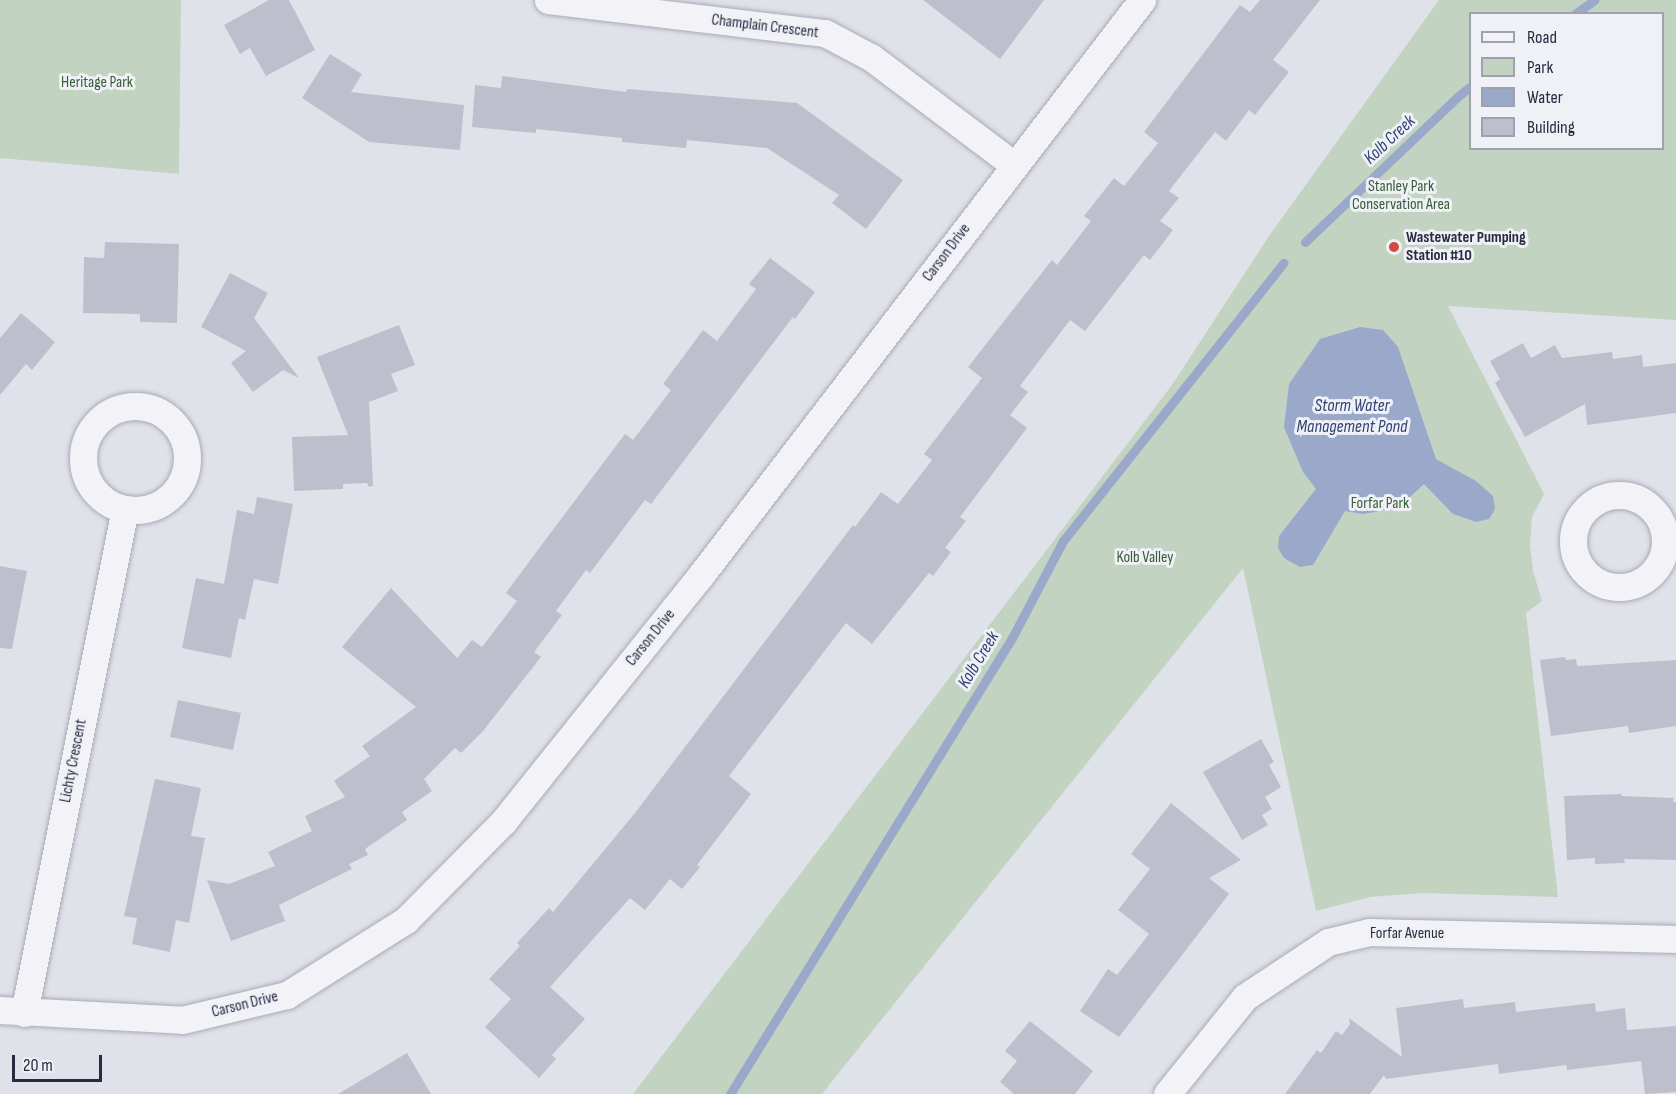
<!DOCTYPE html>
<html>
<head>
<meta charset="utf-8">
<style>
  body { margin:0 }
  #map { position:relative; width:1676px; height:1094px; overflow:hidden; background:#e0e2e9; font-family:"Sofia Sans Condensed",sans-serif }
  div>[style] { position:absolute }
  .green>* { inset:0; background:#c2d3c1 }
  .water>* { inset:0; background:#9aa8ca }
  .stream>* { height:9px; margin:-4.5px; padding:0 4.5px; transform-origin:4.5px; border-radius:4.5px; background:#9aa8ca }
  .building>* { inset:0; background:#bdc0cc }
  .roads { filter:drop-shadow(0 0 2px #a9abb7) drop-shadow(0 0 2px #a9abb7) }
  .minor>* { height:27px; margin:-13.5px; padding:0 13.5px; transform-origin:13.5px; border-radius:13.5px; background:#f3f3f7 }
  .minor>.ring { margin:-13.5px; padding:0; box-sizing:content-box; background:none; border:27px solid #f3f3f7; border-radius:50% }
  .dots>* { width:16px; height:16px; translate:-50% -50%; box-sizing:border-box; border:3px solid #eff1f6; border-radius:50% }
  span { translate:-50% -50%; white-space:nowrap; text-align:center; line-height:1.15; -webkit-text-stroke:6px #eff1f6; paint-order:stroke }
  .street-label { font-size:16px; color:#282c41 }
  .park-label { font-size:16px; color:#355d36 }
  .poi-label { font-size:16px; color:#282c41; font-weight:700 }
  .left { translate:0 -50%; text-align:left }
  .water-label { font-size:18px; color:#324275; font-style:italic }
  .legend { position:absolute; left:1469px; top:12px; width:195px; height:138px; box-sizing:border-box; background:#eff1f6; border:2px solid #9fa2ae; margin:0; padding:8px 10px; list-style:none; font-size:18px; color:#282c41 }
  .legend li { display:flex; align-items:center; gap:12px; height:30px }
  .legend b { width:30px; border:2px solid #9fa2ae }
  .scale { position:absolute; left:12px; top:1055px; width:90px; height:27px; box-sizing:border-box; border:3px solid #282c41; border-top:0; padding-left:8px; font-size:18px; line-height:21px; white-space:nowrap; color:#282c41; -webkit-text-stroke:4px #eff1f6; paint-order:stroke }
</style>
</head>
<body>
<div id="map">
  <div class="green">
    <i style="clip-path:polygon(0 0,181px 0,179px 174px,0 158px)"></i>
    <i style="clip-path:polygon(evenodd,1439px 0,1676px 0,1676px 320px,1448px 306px,1544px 494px,1532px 517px,1530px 545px,1533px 571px,1542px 601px,1526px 613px,1558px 897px,1422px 893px,1370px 897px,1316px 911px,1243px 568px,822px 1094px,633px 1094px,1172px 385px,1269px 236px,1439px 0,1470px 14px,1662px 14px,1662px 148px,1470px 148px,1470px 14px)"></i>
  </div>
  <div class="water">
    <i style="clip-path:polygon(1360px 327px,1383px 330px,1398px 347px,1436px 459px,1476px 481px,1493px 496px,1495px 509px,1489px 519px,1476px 522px,1453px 514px,1424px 484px,1398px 508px,1363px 514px,1345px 511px,1313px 565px,1300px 567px,1284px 558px,1278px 548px,1279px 536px,1316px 489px,1303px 472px,1284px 427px,1289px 384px,1320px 339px)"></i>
  </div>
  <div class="stream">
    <i style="left:1575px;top:14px;width:24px;rotate:-36deg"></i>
    <i style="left:1305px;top:242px;width:210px;rotate:-43.6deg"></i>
    <i style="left:1457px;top:97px;width:16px;rotate:-38deg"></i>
    <i style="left:730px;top:1094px;width:536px;rotate:-58.27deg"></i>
    <i style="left:1012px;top:638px;width:110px;rotate:-62.3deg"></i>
    <i style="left:1063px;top:541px;width:355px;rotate:-51.6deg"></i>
  </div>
  <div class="building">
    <i style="clip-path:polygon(269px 0,289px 0,315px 50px,266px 76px,250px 48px,240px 54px,224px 25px)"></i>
    <i style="clip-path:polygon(923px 0,1044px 0,1000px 59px)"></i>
    <i style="clip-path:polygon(1260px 0,1320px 0,1273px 60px,1289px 72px,1255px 115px,1249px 110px,1226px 141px,1215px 132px,1169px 191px,1179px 198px,1160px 221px,1173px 230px,1150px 260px,1144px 255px,1085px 331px,1070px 320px,1020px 386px,1028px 392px,1010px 415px,1027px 428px,960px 517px,966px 521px,945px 548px,951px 552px,933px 576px,929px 573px,872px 644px,846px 623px,729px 776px,751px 794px,697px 865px,700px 867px,682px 889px,670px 879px,645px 910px,630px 898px,550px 987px,585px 1019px,552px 1055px,556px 1059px,539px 1078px,485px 1027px,511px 999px,489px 979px,520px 946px,517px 943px,549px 908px,553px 912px,635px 813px,853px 525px,855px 527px,881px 492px,898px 504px,932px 460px,924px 454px,982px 378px,968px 367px,1052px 260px,1057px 265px,1091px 221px,1084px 216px,1114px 178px,1124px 186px,1158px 143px,1144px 132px,1240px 5px,1250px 12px)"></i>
    <i style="clip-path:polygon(330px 54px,362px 74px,351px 92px,464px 105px,460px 150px,369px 142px,302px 98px)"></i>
    <i style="clip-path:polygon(502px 76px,626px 92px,627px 89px,797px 103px,903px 180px,866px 229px,832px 203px,839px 195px,767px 148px,687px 140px,686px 148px,622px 142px,622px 138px,536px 129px,536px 133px,472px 127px,475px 85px,501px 88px)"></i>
    <i style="clip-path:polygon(105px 242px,179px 244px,177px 323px,140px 322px,140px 314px,83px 313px,84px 257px,104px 258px)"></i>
    <i style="clip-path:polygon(770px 258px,815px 292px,795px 319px,793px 317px,651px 504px,645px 500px,590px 573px,586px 570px,556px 611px,562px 615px,534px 652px,541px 657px,483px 731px,461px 753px,455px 748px,424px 779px,432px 791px,402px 812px,407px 820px,365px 849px,368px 855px,349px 864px,352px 869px,279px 905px,285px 921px,231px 941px,207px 880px,229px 884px,275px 866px,268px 852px,312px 831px,305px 816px,345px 797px,334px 781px,370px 756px,362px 746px,416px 707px,342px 647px,391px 588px,457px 658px,472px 640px,482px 647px,517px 601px,506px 593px,546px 539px,625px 434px,633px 440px,671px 390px,663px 384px,703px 330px,717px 341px,756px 289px,749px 284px)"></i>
    <i style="clip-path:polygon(230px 273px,268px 293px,254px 318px,299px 378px,283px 370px,253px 392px,231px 363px,246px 351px,201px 327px)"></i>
    <i style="clip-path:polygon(21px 313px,55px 342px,32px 370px,26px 364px,0 395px,0 338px)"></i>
    <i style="clip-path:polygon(399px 325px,415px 365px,391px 374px,398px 391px,369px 402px,373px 486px,369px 487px,367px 483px,343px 484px,343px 489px,294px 491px,292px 437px,348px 435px,317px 357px)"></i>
    <i style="clip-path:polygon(1523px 343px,1531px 358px,1555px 345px,1562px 358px,1612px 352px,1613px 359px,1642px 355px,1643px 367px,1676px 363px,1676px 413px,1587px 425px,1585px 404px,1525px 437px,1495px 383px,1500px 379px,1490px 361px)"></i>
    <i style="clip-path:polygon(257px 497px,293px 504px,278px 584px,254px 579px,245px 620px,239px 618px,231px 658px,182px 648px,196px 578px,224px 584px,237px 510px,254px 514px)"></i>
    <i style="clip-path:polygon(0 566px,27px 571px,12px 649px,0 648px)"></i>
    <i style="clip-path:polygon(1565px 657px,1566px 660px,1576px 659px,1577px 666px,1676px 660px,1676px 726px,1629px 733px,1628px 726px,1551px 736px,1540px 660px)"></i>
    <i style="clip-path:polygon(178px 700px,241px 713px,233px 750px,170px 737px)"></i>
    <i style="clip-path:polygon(1261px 739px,1274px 762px,1269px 765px,1281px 787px,1265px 797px,1272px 809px,1262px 815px,1268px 825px,1242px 840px,1203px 772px)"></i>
    <i style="clip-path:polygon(155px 779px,201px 788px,191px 836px,205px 838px,189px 923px,176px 920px,170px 952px,132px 944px,137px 918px,124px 916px)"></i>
    <i style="clip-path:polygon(1621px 794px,1622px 796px,1674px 798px,1673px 802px,1676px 802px,1676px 860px,1624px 859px,1625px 863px,1595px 864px,1595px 858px,1567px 860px,1564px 796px)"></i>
    <i style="clip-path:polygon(1171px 803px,1241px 860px,1209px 878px,1229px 894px,1119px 1037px,1080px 1011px,1108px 969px,1117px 975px,1149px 934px,1118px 910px,1150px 869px,1131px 854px)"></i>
    <i style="clip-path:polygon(1463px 999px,1464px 1008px,1515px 1002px,1516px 1012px,1595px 1003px,1596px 1012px,1625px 1008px,1627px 1030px,1676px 1026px,1676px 1092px,1645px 1094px,1641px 1061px,1567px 1070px,1566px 1065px,1499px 1074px,1498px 1064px,1386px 1079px,1384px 1075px,1370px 1094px,1285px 1094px,1317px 1050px,1321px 1053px,1336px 1031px,1342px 1035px,1350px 1024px,1349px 1018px,1402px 1057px,1396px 1008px)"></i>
    <i style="clip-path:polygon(1030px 1021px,1093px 1071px,1075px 1094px,1014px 1094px,1000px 1082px,1017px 1061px,1005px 1051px)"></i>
    <i style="clip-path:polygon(407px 1053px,431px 1094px,338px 1094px)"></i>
  </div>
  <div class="roads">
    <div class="minor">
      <i style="left:548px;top:0;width:279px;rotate:6.8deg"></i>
      <i style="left:825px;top:33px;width:53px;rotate:28deg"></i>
      <i style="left:872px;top:58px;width:178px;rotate:37deg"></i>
      <i class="ring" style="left:83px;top:406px;width:77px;height:77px"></i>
      <i class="ring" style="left:1573px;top:495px;width:65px;height:65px"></i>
      <i style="left:0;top:1010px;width:182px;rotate:3.1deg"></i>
      <i style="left:182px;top:1020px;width:108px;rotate:-13.4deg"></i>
      <i style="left:287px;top:995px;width:141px;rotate:-32.2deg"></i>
      <i style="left:406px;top:920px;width:138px;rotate:-45.3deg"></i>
      <i style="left:503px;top:822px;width:317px;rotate:-51.3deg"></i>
      <i style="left:701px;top:575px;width:725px;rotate:-52.51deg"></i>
      <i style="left:24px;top:1013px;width:514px;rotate:-78.67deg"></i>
      <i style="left:1167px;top:1094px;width:124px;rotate:-51.2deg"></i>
      <i style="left:1245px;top:997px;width:100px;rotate:-33.5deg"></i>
      <i style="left:1328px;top:942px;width:42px;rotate:-13.7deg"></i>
      <i style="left:1369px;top:932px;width:307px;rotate:1.3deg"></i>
    </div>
  </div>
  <div class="dots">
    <i style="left:1394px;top:247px;background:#d04a43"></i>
  </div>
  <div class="street-label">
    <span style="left:765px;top:27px;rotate:7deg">Champlain Crescent</span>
    <span style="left:947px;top:253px;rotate:-53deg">Carson Drive</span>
    <span style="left:651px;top:638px;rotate:-51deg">Carson Drive</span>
    <span style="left:74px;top:761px;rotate:-79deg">Lichty Crescent</span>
    <span style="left:1407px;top:934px">Forfar Avenue</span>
    <span style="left:245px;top:1005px;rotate:-14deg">Carson Drive</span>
  </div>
  <div class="park-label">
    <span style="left:97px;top:83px">Heritage Park</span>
    <span style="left:1401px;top:196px">Stanley Park<br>Conservation Area</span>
    <span style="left:1380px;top:504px">Forfar Park</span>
    <span style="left:1145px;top:558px">Kolb Valley</span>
  </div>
  <div class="poi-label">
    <span class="left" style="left:1406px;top:247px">Wastewater Pumping<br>Station #10</span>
  </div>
  <div class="water-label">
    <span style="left:1390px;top:140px;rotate:-43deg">Kolb Creek</span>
    <span style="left:1352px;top:417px">Storm Water<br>Management Pond</span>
    <span style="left:979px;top:660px;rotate:-59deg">Kolb Creek</span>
  </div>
  <ul class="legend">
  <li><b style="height:8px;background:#f3f3f7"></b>Road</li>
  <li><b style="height:16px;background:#c2d3c1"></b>Park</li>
  <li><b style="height:16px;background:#9aa8ca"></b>Water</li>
  <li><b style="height:16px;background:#bdc0cc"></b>Building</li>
  </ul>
  <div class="scale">20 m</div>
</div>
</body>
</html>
